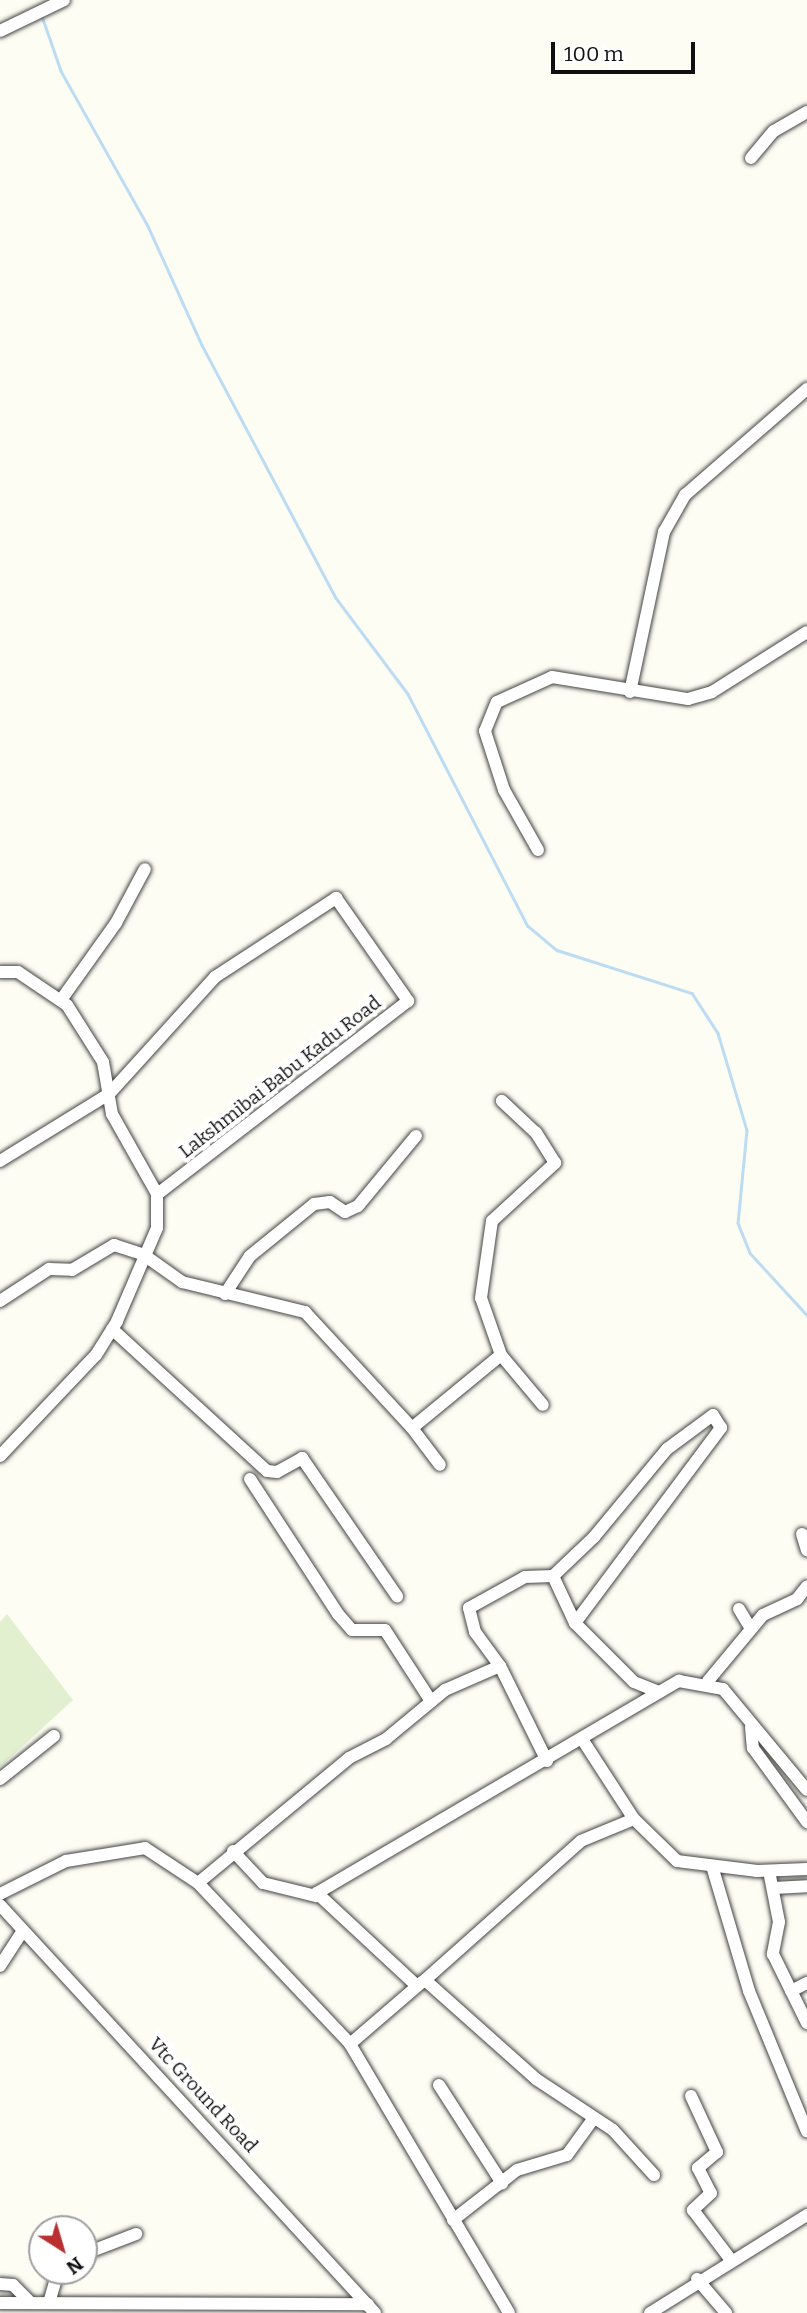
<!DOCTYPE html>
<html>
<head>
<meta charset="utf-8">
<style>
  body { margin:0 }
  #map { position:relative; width:807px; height:2313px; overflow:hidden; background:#fefdf4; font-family:Bitter,serif }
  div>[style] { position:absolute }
  .pitch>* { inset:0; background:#e3f0d0 }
  .stream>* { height:2.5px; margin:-1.25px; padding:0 1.25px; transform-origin:1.25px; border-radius:1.25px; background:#bbdcf3 }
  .roads { filter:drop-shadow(0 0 2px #434343) drop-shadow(0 0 2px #434343) }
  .minor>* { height:12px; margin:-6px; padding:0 6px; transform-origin:6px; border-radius:6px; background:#fff }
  span { translate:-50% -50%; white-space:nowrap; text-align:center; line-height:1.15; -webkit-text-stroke:7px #fff; paint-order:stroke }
  .street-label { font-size:19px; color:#101010 }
  .north { position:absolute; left:28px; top:2215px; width:70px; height:70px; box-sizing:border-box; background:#fff; border:2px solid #9f9f9f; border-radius:50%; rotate:143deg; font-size:19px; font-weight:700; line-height:28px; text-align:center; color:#101010 }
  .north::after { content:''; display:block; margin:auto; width:24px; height:32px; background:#ba2f30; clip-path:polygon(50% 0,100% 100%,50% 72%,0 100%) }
  .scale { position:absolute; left:551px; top:42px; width:144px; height:32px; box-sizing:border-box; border:4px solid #101010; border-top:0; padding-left:9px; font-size:21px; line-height:24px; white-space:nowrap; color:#101010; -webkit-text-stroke:5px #fff; paint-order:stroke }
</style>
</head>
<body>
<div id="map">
  <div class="pitch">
    <i style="clip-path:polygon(7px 1614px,73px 1700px,0 1767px,0 1622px)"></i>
  </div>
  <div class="stream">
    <i style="left:42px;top:16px;width:58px;rotate:70.9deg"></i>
    <i style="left:61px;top:71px;width:178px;rotate:60.7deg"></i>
    <i style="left:148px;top:226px;width:131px;rotate:65.6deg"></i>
    <i style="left:202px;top:345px;width:286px;rotate:62.1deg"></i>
    <i style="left:336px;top:598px;width:120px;rotate:53.1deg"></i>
    <i style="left:408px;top:694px;width:261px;rotate:62.7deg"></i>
    <i style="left:528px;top:926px;width:38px;rotate:40deg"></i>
    <i style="left:557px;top:950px;width:142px;rotate:17.7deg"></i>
    <i style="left:692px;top:993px;width:48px;rotate:57deg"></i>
    <i style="left:718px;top:1033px;width:101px;rotate:73.4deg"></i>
    <i style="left:747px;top:1130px;width:93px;rotate:95.5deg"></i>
    <i style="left:738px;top:1223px;width:32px;rotate:68deg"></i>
    <i style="left:750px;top:1253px;width:84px;rotate:47.4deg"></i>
  </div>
  <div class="roads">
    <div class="minor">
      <i style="left:0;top:31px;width:71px;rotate:-25.8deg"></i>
      <i style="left:751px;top:158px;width:35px;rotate:-50deg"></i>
      <i style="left:774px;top:131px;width:38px;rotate:-30deg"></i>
      <i style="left:630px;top:692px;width:164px;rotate:-78deg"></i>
      <i style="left:664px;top:532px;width:43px;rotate:-60.4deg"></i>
      <i style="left:685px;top:495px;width:162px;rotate:-41deg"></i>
      <i style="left:538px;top:850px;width:69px;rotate:-119.5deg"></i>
      <i style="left:504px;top:790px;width:62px;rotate:-107.9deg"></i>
      <i style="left:485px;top:731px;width:31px;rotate:-68deg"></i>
      <i style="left:497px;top:702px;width:60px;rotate:-24.4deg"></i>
      <i style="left:552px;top:677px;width:138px;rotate:9.2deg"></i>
      <i style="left:688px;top:699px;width:25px;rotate:-16deg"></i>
      <i style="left:712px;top:692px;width:112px;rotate:-32.3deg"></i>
      <i style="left:0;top:972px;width:18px"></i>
      <i style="left:18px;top:972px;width:59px;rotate:34deg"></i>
      <i style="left:67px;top:1005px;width:67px;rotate:57.7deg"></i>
      <i style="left:103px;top:1062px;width:53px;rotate:80.2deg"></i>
      <i style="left:112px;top:1114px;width:92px;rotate:60.6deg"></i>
      <i style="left:61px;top:1000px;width:95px;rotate:-54.5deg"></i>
      <i style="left:116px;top:923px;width:61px;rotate:-61.8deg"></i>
      <i style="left:0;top:1161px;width:128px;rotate:-31.6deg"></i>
      <i style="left:109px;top:1094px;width:158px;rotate:-47.8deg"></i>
      <i style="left:215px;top:977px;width:145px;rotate:-33.1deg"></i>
      <i style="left:336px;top:898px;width:126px;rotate:55deg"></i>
      <i style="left:408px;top:1001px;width:317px;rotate:142.4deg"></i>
      <i style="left:225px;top:1294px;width:45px;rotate:-56.7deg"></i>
      <i style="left:250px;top:1256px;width:82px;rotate:-39.1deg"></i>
      <i style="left:314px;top:1204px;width:16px;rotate:-7deg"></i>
      <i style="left:330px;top:1202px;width:18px;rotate:34deg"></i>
      <i style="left:345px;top:1212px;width:14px;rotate:-25deg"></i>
      <i style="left:358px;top:1206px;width:91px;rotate:-50.4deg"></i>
      <i style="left:0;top:1301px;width:59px;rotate:-33.1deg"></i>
      <i style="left:49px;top:1269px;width:23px;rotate:2deg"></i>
      <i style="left:72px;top:1270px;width:49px;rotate:-30.8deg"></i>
      <i style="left:114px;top:1245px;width:32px;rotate:18deg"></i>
      <i style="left:144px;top:1255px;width:47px;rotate:35.4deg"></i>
      <i style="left:182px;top:1282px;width:127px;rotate:13.7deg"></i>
      <i style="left:305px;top:1312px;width:158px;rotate:47.3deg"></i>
      <i style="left:412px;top:1428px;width:115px;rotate:-39.4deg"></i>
      <i style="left:501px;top:1355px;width:65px;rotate:50deg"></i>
      <i style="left:112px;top:1329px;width:210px;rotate:42.5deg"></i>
      <i style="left:267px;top:1471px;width:10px;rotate:6deg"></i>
      <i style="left:277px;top:1472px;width:29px;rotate:-29deg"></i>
      <i style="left:302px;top:1458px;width:168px;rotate:55.5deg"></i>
      <i style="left:501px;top:1355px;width:60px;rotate:-109.3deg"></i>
      <i style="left:481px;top:1298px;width:78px;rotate:-81.9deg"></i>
      <i style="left:492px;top:1221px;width:86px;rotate:-42.6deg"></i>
      <i style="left:555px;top:1163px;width:36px;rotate:-122deg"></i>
      <i style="left:536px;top:1133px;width:47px;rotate:-136.7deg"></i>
      <i style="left:412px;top:1428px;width:46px;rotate:52.9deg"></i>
      <i style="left:0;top:1456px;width:139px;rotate:-46.5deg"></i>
      <i style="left:96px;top:1355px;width:40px;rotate:-58deg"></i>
      <i style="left:117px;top:1321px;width:101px;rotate:-66.7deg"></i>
      <i style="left:157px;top:1228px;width:34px;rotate:-90deg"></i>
      <i style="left:250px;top:1479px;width:161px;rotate:56.9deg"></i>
      <i style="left:338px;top:1614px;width:21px;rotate:49deg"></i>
      <i style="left:352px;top:1630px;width:33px"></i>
      <i style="left:385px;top:1630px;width:85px;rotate:57.1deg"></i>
      <i style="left:802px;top:1534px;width:17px;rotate:73deg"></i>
      <i style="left:739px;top:1609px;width:21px;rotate:59deg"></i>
      <i style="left:575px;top:1623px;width:244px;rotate:-53.2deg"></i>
      <i style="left:721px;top:1428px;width:15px;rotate:-122deg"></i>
      <i style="left:713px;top:1415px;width:57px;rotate:143.5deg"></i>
      <i style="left:667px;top:1449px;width:114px;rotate:129.7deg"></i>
      <i style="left:594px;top:1537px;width:57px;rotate:136.4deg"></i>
      <i style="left:553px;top:1576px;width:52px;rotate:64.9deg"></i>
      <i style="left:575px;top:1623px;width:83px;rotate:45deg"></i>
      <i style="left:634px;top:1682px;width:27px;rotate:22deg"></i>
      <i style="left:708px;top:1681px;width:86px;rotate:-50.2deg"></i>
      <i style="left:763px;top:1615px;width:38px;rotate:-25deg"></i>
      <i style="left:797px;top:1599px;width:16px;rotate:-52deg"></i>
      <i style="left:751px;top:1727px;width:21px;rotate:85deg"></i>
      <i style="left:753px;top:1748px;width:92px;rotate:53.9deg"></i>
      <i style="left:582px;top:1739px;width:95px;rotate:57deg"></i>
      <i style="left:634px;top:1819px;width:60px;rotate:44.3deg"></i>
      <i style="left:677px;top:1861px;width:81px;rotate:7.1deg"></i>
      <i style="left:757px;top:1871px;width:50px;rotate:-2.3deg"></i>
      <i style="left:547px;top:1761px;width:106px;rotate:-116.3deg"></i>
      <i style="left:500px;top:1666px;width:42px;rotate:-126.3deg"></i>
      <i style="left:475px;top:1632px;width:25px;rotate:-104deg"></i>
      <i style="left:469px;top:1608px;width:64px;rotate:-29deg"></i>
      <i style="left:525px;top:1577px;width:28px;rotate:-2deg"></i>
      <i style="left:0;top:1779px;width:69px;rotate:-38.5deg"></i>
      <i style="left:634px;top:1819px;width:57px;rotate:157.5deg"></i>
      <i style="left:581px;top:1841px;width:209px;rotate:138.3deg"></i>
      <i style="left:425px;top:1980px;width:149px;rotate:41.7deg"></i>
      <i style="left:536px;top:2079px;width:92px;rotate:33.5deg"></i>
      <i style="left:613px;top:2130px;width:61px;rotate:47.7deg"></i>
      <i style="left:233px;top:1851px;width:44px;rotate:46.8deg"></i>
      <i style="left:263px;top:1883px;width:55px;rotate:13.8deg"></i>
      <i style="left:712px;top:1866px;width:130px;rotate:73.5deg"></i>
      <i style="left:749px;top:1991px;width:152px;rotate:67.6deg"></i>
      <i style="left:769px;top:1871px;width:52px;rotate:78.9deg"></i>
      <i style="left:779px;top:1922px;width:33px;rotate:101deg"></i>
      <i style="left:773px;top:1954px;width:77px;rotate:63.8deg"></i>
      <i style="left:198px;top:1883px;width:196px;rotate:-39.6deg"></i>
      <i style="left:349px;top:1758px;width:42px;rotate:-27.2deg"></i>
      <i style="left:386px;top:1739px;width:77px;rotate:-39.7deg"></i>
      <i style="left:445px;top:1690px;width:60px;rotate:-23.6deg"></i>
      <i style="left:774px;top:1888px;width:33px;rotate:-3deg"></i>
      <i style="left:0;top:1894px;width:74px;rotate:-26.6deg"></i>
      <i style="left:66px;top:1861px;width:80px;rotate:-9.3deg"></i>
      <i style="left:145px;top:1848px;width:64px;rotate:33.4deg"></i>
      <i style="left:198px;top:1883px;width:221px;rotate:46.6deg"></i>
      <i style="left:350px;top:2044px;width:312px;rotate:59.4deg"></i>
      <i style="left:0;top:1905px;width:554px;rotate:47.41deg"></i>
      <i style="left:0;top:1966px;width:40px;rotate:-57.1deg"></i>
      <i style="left:417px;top:1986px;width:137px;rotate:-137.1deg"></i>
      <i style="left:317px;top:1893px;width:420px;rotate:-30.4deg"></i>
      <i style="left:679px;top:1681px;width:45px;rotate:10.3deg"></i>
      <i style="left:723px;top:1689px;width:131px;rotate:50.3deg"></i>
      <i style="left:791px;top:1991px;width:18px;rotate:-27deg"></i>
      <i style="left:350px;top:2044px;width:95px;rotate:-40.7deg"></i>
      <i style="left:439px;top:2085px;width:117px;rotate:57.3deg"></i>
      <i style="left:691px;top:2096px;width:62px;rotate:65.1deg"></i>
      <i style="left:717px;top:2152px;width:25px;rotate:140deg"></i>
      <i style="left:698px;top:2168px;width:28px;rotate:63deg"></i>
      <i style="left:711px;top:2193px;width:25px;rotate:137deg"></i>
      <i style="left:693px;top:2210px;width:63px;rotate:52.8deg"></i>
      <i style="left:453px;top:2220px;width:81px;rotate:-38deg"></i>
      <i style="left:517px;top:2170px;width:52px;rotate:-16.7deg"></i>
      <i style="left:567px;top:2155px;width:46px;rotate:-53.9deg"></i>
      <i style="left:84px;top:2254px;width:56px;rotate:-21deg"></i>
      <i style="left:697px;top:2279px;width:45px;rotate:49.5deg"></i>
      <i style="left:0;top:2284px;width:13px;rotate:4deg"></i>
      <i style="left:13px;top:2285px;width:25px;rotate:45deg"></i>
      <i style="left:0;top:2303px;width:368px;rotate:0.2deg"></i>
      <i style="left:49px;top:2303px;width:33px;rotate:-74deg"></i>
      <i style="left:650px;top:2313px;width:185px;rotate:-32deg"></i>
    </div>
  </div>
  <div class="street-label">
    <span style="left:280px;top:1077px;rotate:-38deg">Lakshmibai Babu Kadu Road</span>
    <span style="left:203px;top:2095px;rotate:47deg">Vtc Ground Road</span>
  </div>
  <div class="north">N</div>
  <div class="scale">100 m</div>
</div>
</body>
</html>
